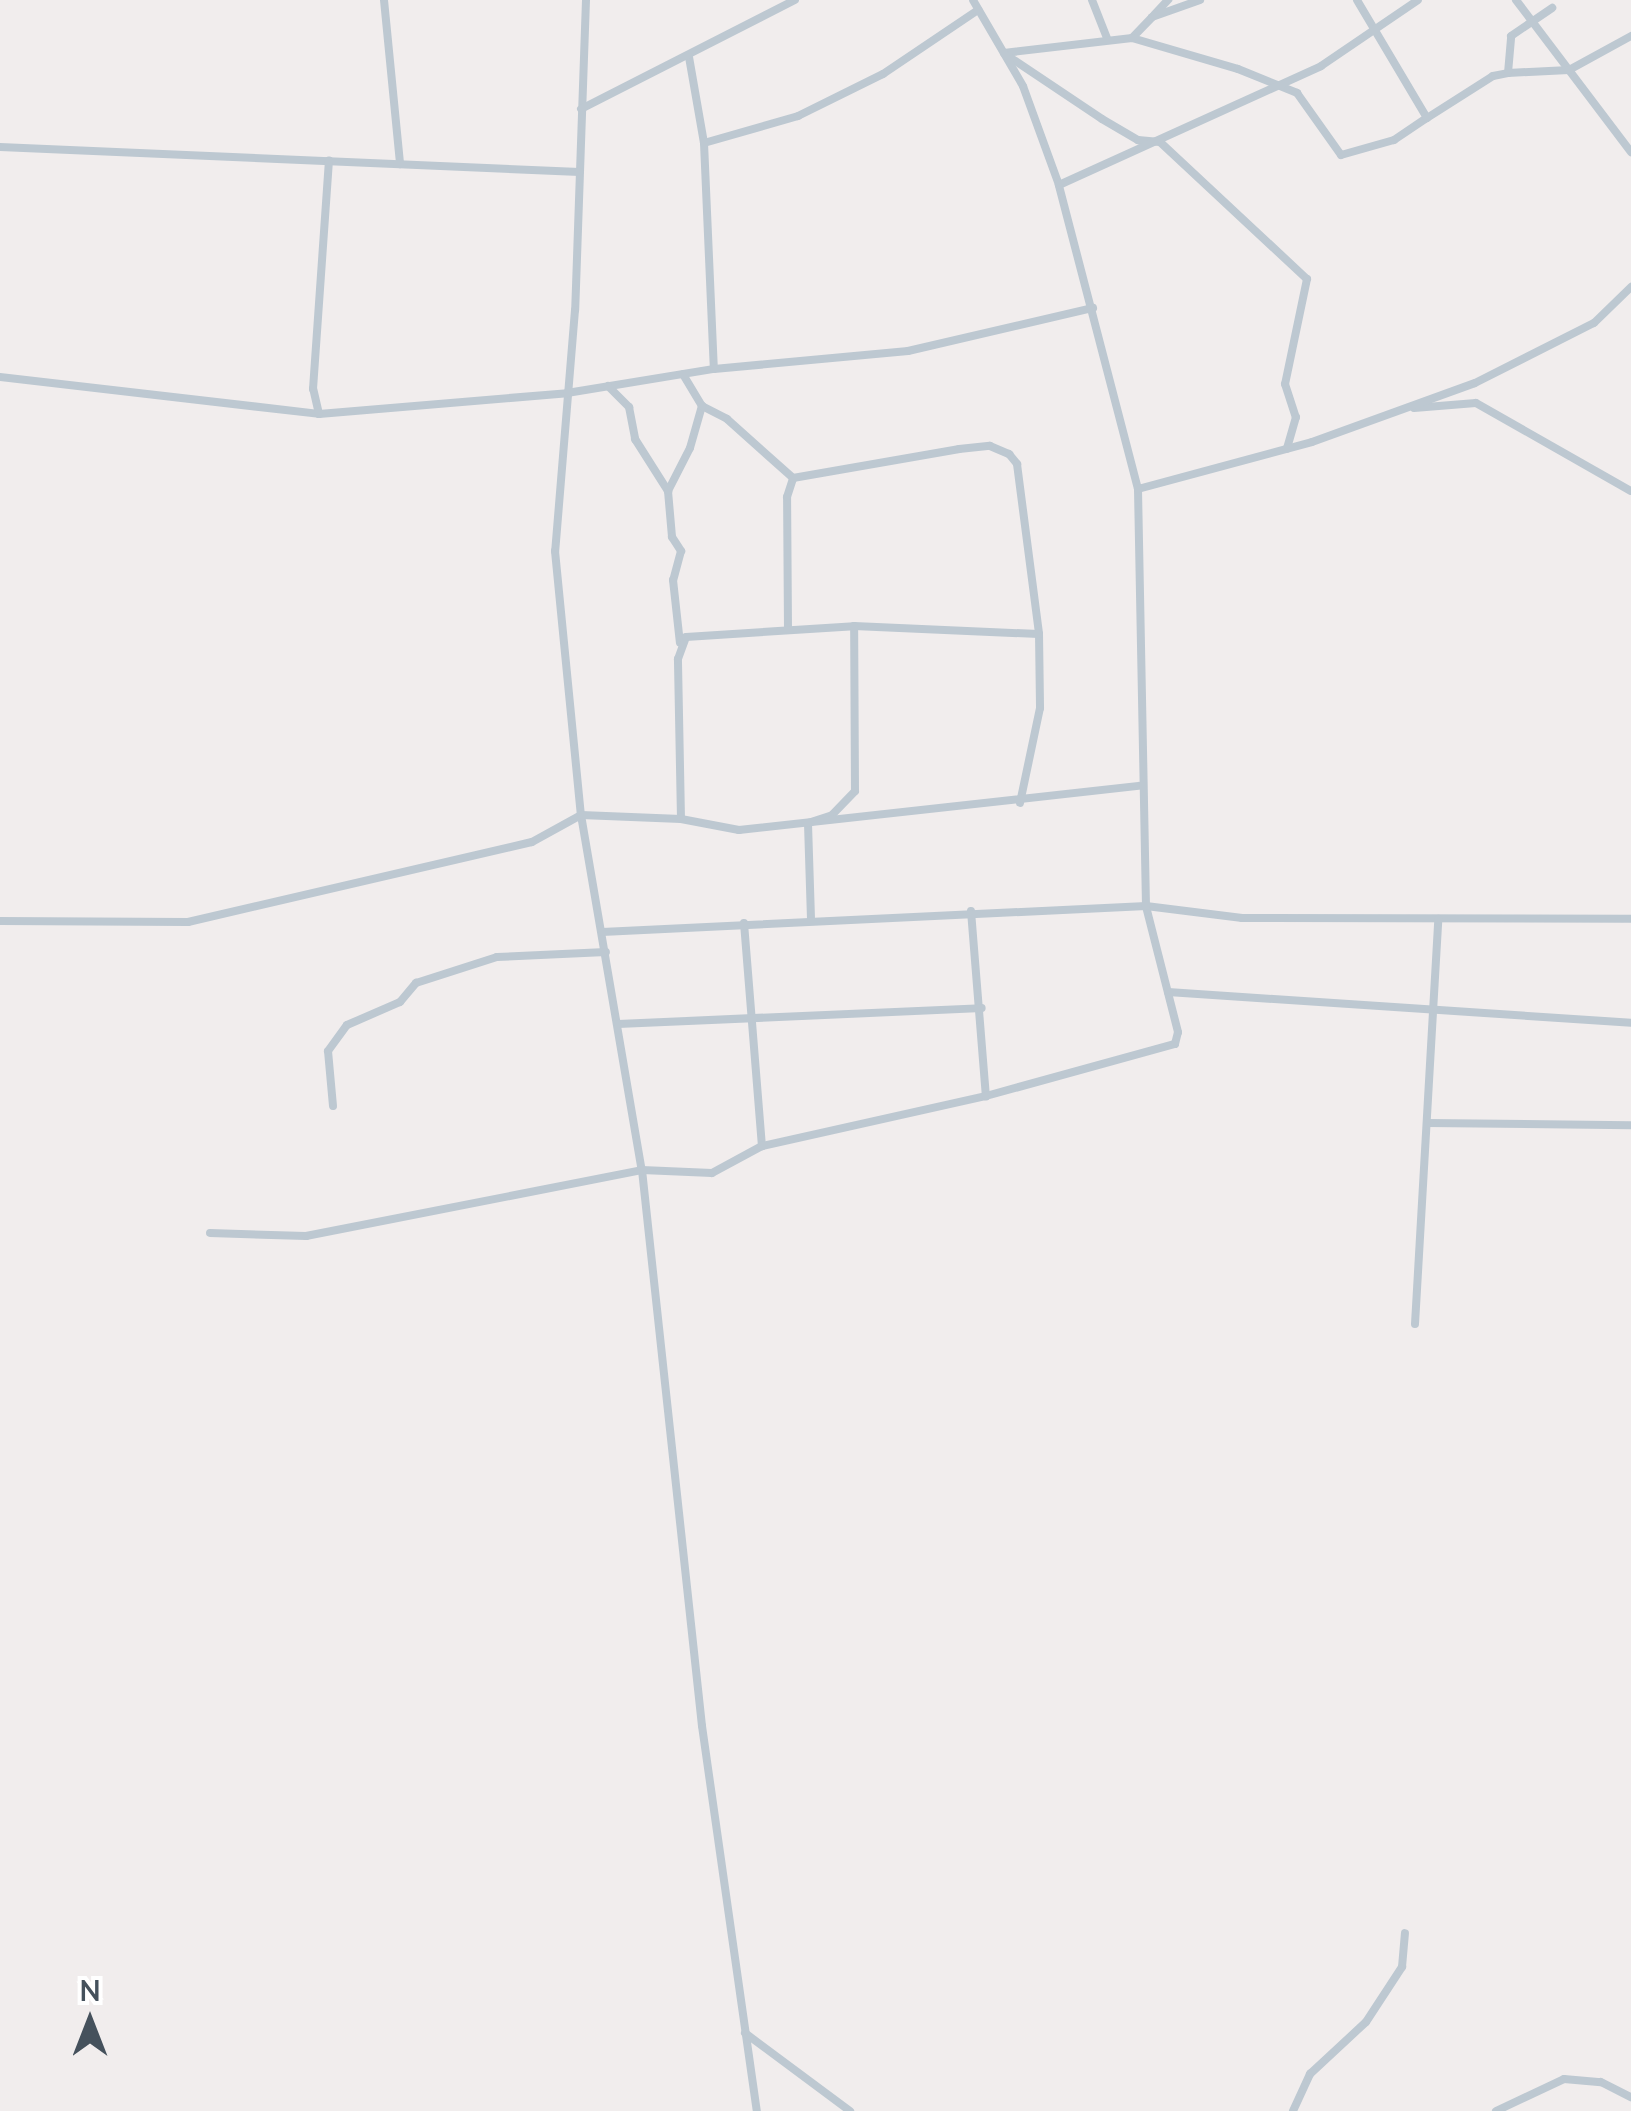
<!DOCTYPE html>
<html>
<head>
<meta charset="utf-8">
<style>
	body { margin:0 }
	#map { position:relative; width:1631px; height:2111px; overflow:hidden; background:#f1eded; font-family:Mulish,sans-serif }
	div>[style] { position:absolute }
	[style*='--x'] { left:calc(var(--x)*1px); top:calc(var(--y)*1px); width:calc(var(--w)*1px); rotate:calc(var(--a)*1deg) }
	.minor>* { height:8px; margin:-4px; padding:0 4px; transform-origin:4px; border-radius:4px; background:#bdc8d1 }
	span { translate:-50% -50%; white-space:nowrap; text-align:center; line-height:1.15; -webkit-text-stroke:10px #fff; paint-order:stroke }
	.north { position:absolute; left:40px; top:1971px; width:100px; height:100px; -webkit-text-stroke:8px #fff; paint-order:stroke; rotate:0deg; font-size:28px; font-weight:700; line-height:40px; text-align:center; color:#45515c }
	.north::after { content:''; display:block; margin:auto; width:35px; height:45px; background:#45515c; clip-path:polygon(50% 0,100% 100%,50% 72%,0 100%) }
</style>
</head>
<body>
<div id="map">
	<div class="minor">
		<i style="--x:384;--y:0;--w:165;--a:84.4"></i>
		<i style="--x:586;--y:0;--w:310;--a:92"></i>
		<i style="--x:575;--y:310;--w:242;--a:94.7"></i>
		<i style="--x:555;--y:551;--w:265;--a:84.4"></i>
		<i style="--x:581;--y:815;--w:360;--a:80.3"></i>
		<i style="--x:642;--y:1170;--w:559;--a:83.84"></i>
		<i style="--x:702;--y:1726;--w:389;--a:81.9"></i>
		<i style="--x:1092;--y:0;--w:41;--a:68.5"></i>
		<i style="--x:1516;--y:0;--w:191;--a:52.9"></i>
		<i style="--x:1154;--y:15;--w:21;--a:-47"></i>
		<i style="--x:1132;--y:38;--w:29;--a:-46"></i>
		<i style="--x:1152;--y:17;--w:51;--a:-19.5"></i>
		<i style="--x:1004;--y:53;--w:129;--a:-6.7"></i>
		<i style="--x:1132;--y:38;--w:110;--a:16.3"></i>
		<i style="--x:1238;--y:69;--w:64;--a:22.1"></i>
		<i style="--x:1297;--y:93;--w:76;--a:54.6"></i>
		<i style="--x:1341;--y:155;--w:55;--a:-15.8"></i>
		<i style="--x:1394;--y:140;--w:40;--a:-34"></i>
		<i style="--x:1427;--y:118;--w:137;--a:-120.7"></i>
		<i style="--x:1008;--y:56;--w:113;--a:33.8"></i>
		<i style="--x:1102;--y:119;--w:42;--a:30.3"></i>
		<i style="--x:1138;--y:140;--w:22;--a:5"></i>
		<i style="--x:1160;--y:142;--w:201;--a:43"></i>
		<i style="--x:1307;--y:279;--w:107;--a:101.8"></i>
		<i style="--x:1285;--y:384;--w:35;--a:72"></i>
		<i style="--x:1296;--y:417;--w:33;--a:106"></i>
		<i style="--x:689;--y:57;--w:87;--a:80.1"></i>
		<i style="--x:704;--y:143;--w:226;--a:87.5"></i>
		<i style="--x:1508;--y:73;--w:61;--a:-2.8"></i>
		<i style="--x:1569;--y:70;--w:71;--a:-28.7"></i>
		<i style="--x:581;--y:109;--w:240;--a:-27"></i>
		<i style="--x:1427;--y:118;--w:78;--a:-32.5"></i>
		<i style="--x:1493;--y:76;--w:15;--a:-11"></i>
		<i style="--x:1508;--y:73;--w:37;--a:-85"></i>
		<i style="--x:1511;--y:36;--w:50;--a:-34.3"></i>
		<i style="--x:704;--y:143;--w:98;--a:-16"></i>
		<i style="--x:798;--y:116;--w:95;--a:-26.3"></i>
		<i style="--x:883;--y:74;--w:115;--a:-34"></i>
		<i style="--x:0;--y:147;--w:580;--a:2.47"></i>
		<i style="--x:1059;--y:185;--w:288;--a:-24.4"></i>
		<i style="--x:1321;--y:66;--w:117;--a:-34.2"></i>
		<i style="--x:0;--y:377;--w:321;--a:6.6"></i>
		<i style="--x:319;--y:414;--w:249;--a:-4.8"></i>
		<i style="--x:567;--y:393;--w:149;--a:-9.3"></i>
		<i style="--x:714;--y:369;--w:195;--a:-5.3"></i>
		<i style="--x:908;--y:351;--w:190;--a:-13.1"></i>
		<i style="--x:608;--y:386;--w:30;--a:45"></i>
		<i style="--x:629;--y:407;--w:33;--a:79"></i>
		<i style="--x:635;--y:439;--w:62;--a:57.6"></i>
		<i style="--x:668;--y:491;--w:46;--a:85"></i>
		<i style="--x:672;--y:537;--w:17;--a:57"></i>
		<i style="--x:681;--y:551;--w:30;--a:105"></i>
		<i style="--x:673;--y:580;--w:63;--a:83.7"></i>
		<i style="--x:702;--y:406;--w:28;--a:27"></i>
		<i style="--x:727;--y:419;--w:89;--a:41.8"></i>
		<i style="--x:1414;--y:408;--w:62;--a:-4.6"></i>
		<i style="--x:1476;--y:403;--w:178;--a:29.6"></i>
		<i style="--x:319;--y:414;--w:26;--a:-103"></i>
		<i style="--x:313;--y:389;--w:229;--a:-86"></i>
		<i style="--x:1138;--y:489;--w:180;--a:-15.1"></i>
		<i style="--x:1312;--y:442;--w:173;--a:-19.9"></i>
		<i style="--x:1475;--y:383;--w:133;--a:-26.8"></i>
		<i style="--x:1594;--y:323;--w:52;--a:-44.2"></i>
		<i style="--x:668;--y:491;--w:48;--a:-62.9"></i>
		<i style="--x:690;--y:448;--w:44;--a:-74.1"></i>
		<i style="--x:702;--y:406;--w:37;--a:-121"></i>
		<i style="--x:788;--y:629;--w:132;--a:-90.4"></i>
		<i style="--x:787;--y:497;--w:20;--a:-72"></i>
		<i style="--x:793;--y:478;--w:169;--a:-9.9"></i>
		<i style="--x:959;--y:449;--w:31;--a:-6"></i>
		<i style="--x:990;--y:446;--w:21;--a:23"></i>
		<i style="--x:1009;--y:454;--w:13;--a:51"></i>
		<i style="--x:1017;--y:464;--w:171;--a:82.6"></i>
		<i style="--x:1039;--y:634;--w:74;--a:89.2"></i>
		<i style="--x:1040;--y:708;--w:97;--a:101.9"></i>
		<i style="--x:681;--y:819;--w:160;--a:-91.1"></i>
		<i style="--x:678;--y:659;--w:23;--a:-70"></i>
		<i style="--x:686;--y:637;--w:168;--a:-3.7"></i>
		<i style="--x:854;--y:626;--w:185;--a:2.5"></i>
		<i style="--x:971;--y:911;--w:186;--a:85.4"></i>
		<i style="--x:811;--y:919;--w:96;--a:-91.8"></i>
		<i style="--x:808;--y:823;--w:25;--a:-18"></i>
		<i style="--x:832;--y:815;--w:33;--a:-46"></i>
		<i style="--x:855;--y:791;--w:165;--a:-90.3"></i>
		<i style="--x:0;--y:921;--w:188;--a:0.3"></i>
		<i style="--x:188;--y:922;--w:353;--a:-13.1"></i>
		<i style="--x:532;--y:842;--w:56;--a:-28.9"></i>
		<i style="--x:581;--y:815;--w:100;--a:2.3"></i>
		<i style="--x:681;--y:819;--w:59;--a:10.7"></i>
		<i style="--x:739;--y:830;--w:402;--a:-6.3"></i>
		<i style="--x:744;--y:923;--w:224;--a:85.4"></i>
		<i style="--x:602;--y:932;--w:545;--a:-2.74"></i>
		<i style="--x:1146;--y:906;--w:97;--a:7.1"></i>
		<i style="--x:1242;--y:918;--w:389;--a:0.1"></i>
		<i style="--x:1168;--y:992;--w:464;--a:3.8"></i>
		<i style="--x:618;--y:1024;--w:364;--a:-2.5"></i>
		<i style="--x:333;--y:1106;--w:55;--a:-95.2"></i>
		<i style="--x:328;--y:1051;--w:32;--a:-54"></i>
		<i style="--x:347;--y:1025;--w:58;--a:-23.5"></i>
		<i style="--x:400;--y:1002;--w:25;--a:-50"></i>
		<i style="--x:416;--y:983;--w:85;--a:-17.8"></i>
		<i style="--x:497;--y:957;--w:109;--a:-2.6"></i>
		<i style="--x:1428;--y:1123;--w:203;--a:0.6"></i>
		<i style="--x:210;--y:1233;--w:96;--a:1.8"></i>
		<i style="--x:306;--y:1236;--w:342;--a:-11.1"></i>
		<i style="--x:642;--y:1170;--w:70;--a:2.5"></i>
		<i style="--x:712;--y:1173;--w:57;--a:-28.4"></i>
		<i style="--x:762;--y:1146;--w:230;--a:-12.6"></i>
		<i style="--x:986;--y:1096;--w:196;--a:-15.4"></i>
		<i style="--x:1175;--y:1044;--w:12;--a:-76"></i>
		<i style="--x:1178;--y:1032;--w:130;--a:-104.3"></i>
		<i style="--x:1146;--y:906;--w:417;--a:-91.1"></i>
		<i style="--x:1138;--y:489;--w:314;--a:-104.6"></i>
		<i style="--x:1059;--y:185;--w:105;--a:-110"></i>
		<i style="--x:1023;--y:86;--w:99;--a:-120.2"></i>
		<i style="--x:1415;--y:1324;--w:406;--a:-86.7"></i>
		<i style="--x:745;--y:2033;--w:131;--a:36.6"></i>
		<i style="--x:1293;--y:2111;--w:41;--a:-65.3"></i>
		<i style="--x:1310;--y:2074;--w:76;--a:-42.9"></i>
		<i style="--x:1366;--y:2022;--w:66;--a:-56.8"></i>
		<i style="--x:1402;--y:1967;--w:34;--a:-85"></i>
		<i style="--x:1496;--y:2111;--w:75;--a:-25.2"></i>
		<i style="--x:1564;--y:2079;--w:37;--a:5"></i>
		<i style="--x:1601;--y:2082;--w:34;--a:27"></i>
	</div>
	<div class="north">N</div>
</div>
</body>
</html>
